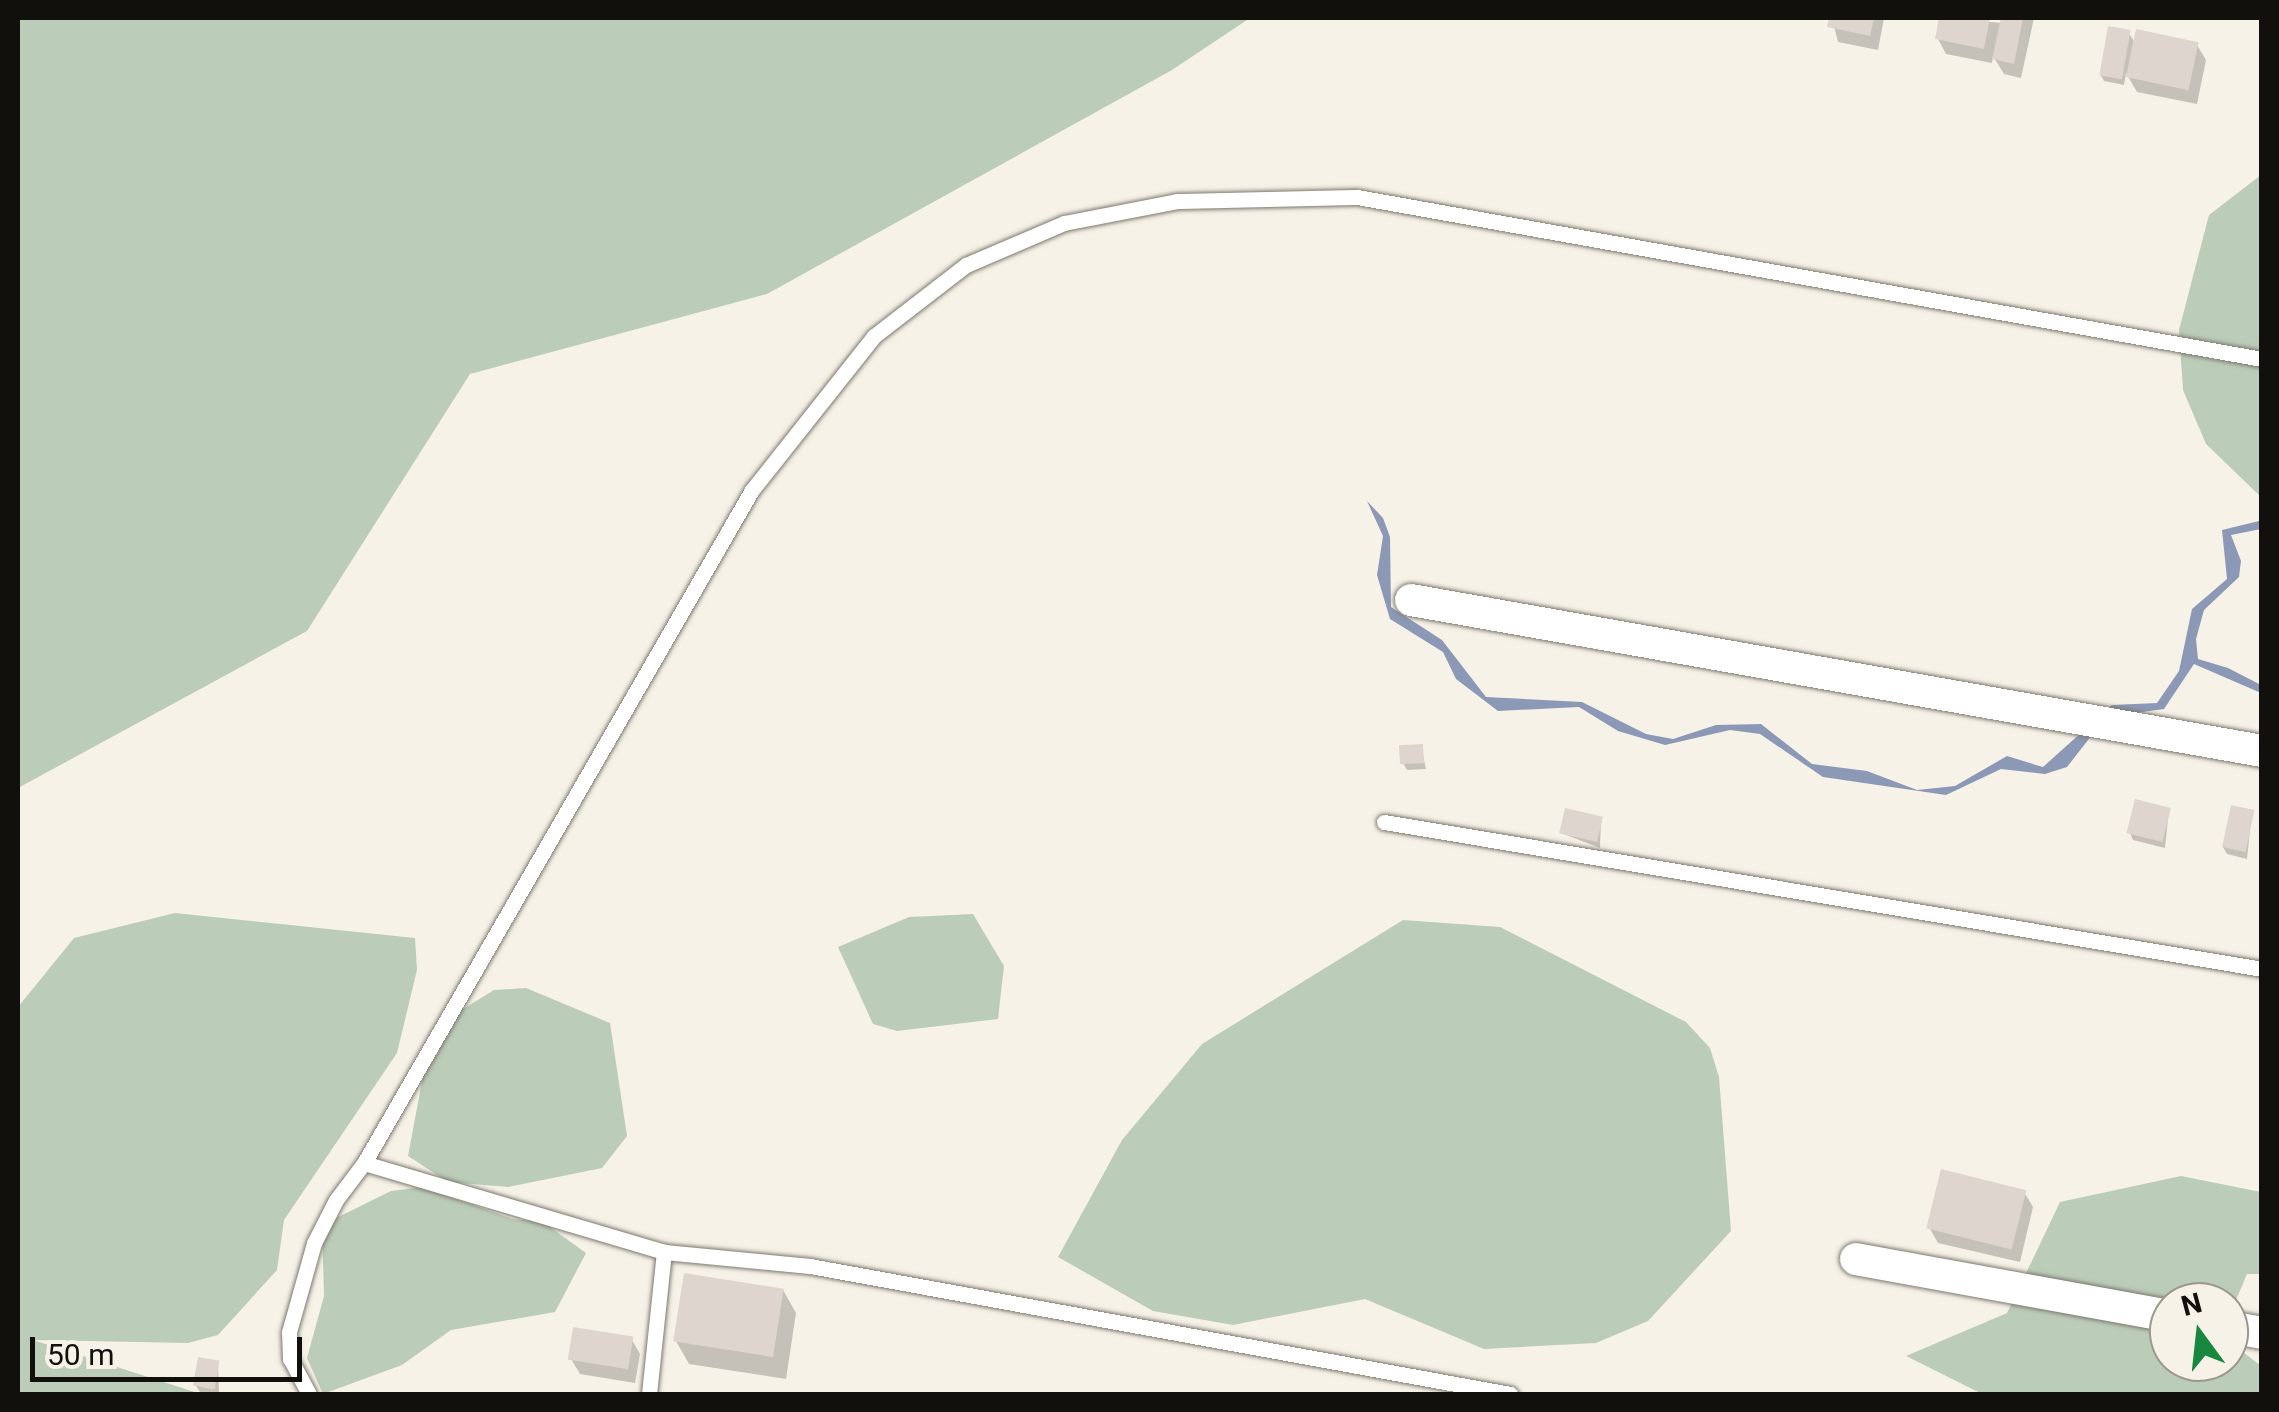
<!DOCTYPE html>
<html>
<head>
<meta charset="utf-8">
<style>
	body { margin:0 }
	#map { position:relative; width:2279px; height:1412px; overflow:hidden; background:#f7f2e7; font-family:Roboto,sans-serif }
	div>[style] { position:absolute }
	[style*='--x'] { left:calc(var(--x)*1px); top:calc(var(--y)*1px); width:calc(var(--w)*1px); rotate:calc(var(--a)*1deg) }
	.green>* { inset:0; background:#bbcdb9 }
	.water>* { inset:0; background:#8c99b6 }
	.shadow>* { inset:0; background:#0003 }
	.building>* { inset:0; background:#ded5ce; transform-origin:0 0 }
	.roads { filter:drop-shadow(0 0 2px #7d786f) drop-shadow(0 0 2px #7d786f) }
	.service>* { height:15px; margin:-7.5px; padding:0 7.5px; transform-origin:7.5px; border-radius:7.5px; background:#fff }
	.minor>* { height:32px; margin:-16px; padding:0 16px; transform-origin:16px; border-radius:16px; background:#fff }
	span { translate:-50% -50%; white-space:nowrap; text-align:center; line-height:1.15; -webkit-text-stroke:10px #f7f2e7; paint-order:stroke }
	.frame { position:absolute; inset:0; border:20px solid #12100d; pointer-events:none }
	.north { position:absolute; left:2149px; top:1282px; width:100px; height:100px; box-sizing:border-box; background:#f7f2e7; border:2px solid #9b9890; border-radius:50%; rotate:345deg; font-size:28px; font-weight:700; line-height:40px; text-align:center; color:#12100d }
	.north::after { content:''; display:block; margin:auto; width:35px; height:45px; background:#18873f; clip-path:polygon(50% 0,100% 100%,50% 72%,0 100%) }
	.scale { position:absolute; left:30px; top:1337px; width:272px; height:45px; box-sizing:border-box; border:5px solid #12100d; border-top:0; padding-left:12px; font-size:30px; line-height:35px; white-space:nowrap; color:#12100d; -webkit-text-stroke:8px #f7f2e7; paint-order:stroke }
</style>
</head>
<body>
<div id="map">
	<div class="green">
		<i style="clip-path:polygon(18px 18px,1250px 18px,1172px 70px,767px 294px,470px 374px,307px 631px,18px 788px)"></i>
		<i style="clip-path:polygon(2261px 175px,2261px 497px,2206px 444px,2183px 390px,2179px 330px,2209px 215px)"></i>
		<i style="clip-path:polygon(175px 913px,415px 938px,417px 970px,397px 1053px,284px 1220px,277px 1270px,218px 1335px,188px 1343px,33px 1340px,201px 1394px,18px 1394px,18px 1007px,74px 938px)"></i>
		<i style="clip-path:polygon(973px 914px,1004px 966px,998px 1019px,897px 1031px,873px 1024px,838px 947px,909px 917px)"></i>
		<i style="clip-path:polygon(1403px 920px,1500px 927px,1686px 1022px,1710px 1048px,1719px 1077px,1731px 1231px,1648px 1321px,1596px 1343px,1484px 1349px,1365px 1299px,1233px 1325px,1153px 1311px,1058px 1257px,1122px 1140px,1202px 1044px)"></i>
		<i style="clip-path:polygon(526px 988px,610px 1023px,627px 1136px,602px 1168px,508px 1187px,448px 1182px,408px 1156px,423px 1076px,455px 1014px,494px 990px)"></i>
		<i style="clip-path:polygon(2181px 1176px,2261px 1192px,2261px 1274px,2247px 1274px,2229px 1317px,2229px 1302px,2169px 1302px,2169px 1362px,2229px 1362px,2229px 1341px,2261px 1366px,2261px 1394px,1982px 1394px,1906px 1356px,2007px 1313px,2060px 1202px)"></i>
		<i style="clip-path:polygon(422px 1187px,513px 1219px,543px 1222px,586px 1253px,555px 1312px,451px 1330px,402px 1365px,323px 1394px,307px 1358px,324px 1296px,322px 1225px,391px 1191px)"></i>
	</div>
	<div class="water">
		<i style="clip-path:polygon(1367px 501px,1383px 518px,1390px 537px,1391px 607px,1442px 640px,1486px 697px,1582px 702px,1646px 734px,1673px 739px,1716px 725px,1761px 724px,1812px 764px,1867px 771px,1917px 790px,1955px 786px,2007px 756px,2043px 767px,2112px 705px,2157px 703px,2179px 671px,2192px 609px,2227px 579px,2222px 530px,2259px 521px,2261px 529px,2231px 535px,2241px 561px,2239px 577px,2204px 610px,2196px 639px,2198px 659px,2228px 668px,2261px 685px,2261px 693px,2194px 664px,2164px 709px,2106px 717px,2067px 767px,2045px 774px,2001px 769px,1946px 795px,1823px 777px,1760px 734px,1730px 730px,1665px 745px,1618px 731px,1579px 707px,1498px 711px,1456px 679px,1443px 652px,1390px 619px,1377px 575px,1383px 536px)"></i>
	</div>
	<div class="shadow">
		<i style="clip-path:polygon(1832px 18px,1884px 18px,1878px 50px,1838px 42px)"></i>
		<i style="clip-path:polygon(1942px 18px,2003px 23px,2004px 18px,2034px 18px,2021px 78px,2004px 74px,1993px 56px,1992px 63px,1946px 54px,1938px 39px)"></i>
		<i style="clip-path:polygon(2129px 33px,2135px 43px,2197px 45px,2206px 60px,2197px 104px,2137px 92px,2126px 73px,2124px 85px,2104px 81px,2100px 74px)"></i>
		<i style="clip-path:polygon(1421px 747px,1426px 769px,1407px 770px,1403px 763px)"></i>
		<i style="clip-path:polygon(2169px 810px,2165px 848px,2133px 840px,2130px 833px)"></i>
		<i style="clip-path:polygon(2252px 812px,2247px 859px,2227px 854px,2223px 847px)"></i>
		<i style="clip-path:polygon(1601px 819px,1600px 848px,1561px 833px)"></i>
		<i style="clip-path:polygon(2024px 1192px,2033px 1207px,2020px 1262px,1938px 1243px,1929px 1227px)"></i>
		<i style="clip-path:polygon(783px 1290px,796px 1313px,786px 1379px,689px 1364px,676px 1341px)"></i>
		<i style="clip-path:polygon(631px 1338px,640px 1354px,635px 1383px,580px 1374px,571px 1359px)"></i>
		<i style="clip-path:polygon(218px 1363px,219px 1394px,200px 1392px,196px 1386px)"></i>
	</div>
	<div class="building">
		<i style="clip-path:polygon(1829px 18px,1874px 18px,1870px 36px,1827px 27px)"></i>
		<i style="clip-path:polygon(1939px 18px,1990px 18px,1984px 49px,1935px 39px)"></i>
		<i style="clip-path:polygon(2001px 18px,2023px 18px,2014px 64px,1992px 59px)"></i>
		<i style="left:2108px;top:26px;width:23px;height:50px;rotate:10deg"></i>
		<i style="left:2136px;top:29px;width:64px;height:49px;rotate:12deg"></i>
		<i style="left:1423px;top:744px;width:19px;height:24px;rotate:87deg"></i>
		<i style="left:2135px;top:799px;width:37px;height:35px;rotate:14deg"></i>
		<i style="left:2231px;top:805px;width:24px;height:43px;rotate:12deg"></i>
		<i style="left:1565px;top:808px;width:39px;height:26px;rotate:13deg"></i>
		<i style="left:1941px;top:1169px;width:88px;height:61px;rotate:14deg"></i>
		<i style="left:684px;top:1273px;width:101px;height:69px;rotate:9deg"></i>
		<i style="left:573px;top:1327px;width:61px;height:33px;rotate:9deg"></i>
		<i style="left:198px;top:1357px;width:22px;height:29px;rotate:10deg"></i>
	</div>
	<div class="roads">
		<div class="service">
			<i style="--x:1384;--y:822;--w:890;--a:9.5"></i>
			<i style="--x:364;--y:1163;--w:313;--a:16.5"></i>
			<i style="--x:664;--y:1252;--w:147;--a:5.5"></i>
			<i style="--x:810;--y:1266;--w:712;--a:10.36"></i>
			<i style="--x:309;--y:1394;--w:40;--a:-118"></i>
			<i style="--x:290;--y:1359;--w:27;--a:-92"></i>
			<i style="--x:289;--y:1332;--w:92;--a:-74.3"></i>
			<i style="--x:314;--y:1243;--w:48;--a:-62.9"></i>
			<i style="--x:336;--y:1200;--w:46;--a:-52.9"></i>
			<i style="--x:364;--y:1163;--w:777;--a:-60.04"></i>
			<i style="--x:752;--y:490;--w:196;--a:-51.6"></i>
			<i style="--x:874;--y:336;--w:116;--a:-37.7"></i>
			<i style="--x:966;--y:265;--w:107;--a:-23.2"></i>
			<i style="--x:1064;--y:223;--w:115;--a:-11"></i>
			<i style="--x:1177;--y:201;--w:180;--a:-1.3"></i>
			<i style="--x:1357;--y:197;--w:919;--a:10.15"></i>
			<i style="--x:649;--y:1394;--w:143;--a:-84"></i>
		</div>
		<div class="minor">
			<i style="--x:1411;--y:600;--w:864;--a:10.06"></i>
			<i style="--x:1856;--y:1259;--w:318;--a:10.3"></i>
			<i style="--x:2229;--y:1327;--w:34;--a:10"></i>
		</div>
	</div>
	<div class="frame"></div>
	<div class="north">N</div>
	<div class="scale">50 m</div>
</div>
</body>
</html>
